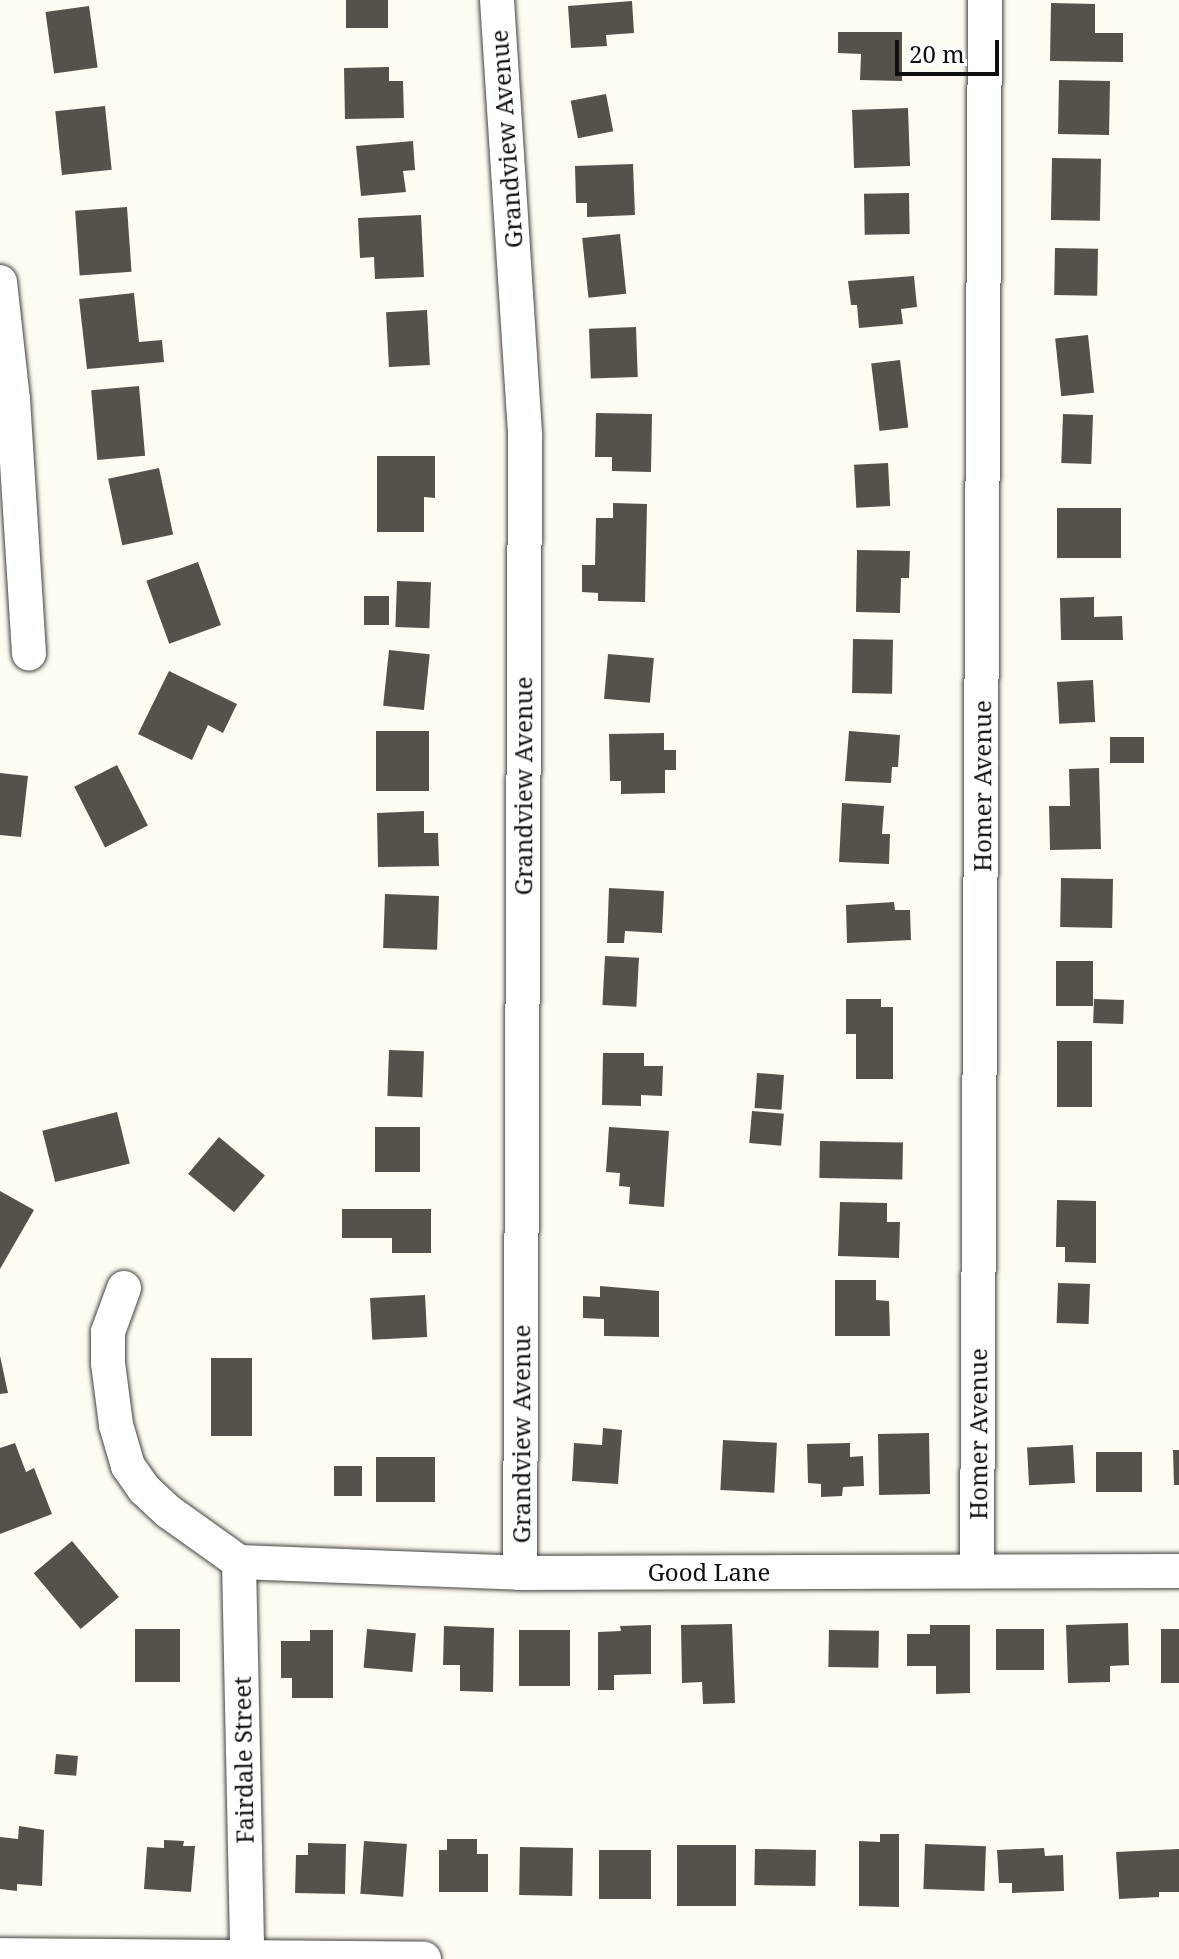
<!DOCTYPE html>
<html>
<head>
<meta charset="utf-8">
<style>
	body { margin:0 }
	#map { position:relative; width:1179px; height:1959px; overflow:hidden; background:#fefcf1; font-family:"Noto Serif",serif }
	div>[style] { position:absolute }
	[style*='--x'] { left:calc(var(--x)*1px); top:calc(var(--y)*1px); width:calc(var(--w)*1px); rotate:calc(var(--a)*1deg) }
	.building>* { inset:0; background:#57514c; transform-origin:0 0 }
	.roads { filter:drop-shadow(0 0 2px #424242) drop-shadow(0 0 2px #424242) }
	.street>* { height:34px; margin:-17px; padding:0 17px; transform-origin:17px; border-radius:17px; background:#fff }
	span { translate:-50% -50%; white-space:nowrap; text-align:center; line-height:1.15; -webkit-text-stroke:8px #fff; paint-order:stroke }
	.street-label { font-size:24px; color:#0f0f0f }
	.scale { position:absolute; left:895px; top:40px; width:104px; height:36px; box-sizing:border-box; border:4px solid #0f0f0f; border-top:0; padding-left:10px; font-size:24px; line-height:28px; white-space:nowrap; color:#0f0f0f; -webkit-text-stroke:6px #fff; paint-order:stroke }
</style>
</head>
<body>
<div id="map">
	<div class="building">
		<i style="left:346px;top:0;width:42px;height:28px"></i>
		<i style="clip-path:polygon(632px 1px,634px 33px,606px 35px,607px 46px,571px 48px,568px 6px)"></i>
		<i style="clip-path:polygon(1051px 3px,1095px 4px,1095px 33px,1123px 33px,1123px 62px,1050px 61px)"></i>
		<i style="left:89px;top:6px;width:62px;height:44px;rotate:82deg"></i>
		<i style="clip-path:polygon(838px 32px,902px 32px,902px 81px,860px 80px,861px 54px,838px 53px)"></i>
		<i style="clip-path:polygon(389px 67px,389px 81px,403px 81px,404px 118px,345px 119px,344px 68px)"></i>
		<i style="left:1059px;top:80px;width:51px;height:54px;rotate:1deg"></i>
		<i style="left:606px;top:94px;width:38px;height:36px;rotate:79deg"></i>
		<i style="left:105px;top:106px;width:64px;height:50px;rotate:84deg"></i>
		<i style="left:908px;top:108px;width:58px;height:56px;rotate:88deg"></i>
		<i style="clip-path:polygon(413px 141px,415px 170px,403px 171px,406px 192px,361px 196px,356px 146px)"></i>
		<i style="left:1052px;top:158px;width:49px;height:62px;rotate:1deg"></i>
		<i style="clip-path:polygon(633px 164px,635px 215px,587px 217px,587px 203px,576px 203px,575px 166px)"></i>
		<i style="left:909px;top:193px;width:41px;height:45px;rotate:89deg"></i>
		<i style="left:127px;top:207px;width:65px;height:52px;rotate:86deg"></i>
		<i style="clip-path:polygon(421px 215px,424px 277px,375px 279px,374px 257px,360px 258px,358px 218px)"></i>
		<i style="left:620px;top:234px;width:60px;height:38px;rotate:84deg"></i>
		<i style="left:1055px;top:248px;width:43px;height:47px;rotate:1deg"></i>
		<i style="clip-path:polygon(914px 276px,917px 307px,901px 309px,903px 324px,859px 328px,857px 305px,851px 305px,848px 281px)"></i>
		<i style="clip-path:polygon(134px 293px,139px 342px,162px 340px,164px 362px,87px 369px,79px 299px)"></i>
		<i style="left:427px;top:310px;width:55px;height:41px;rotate:87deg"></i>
		<i style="left:636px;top:327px;width:50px;height:47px;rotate:88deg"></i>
		<i style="left:1088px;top:335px;width:58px;height:33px;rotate:84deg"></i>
		<i style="left:900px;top:360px;width:68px;height:29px;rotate:83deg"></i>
		<i style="left:139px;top:386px;width:70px;height:48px;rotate:85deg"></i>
		<i style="clip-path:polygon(596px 413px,652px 414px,651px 472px,612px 471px,612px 457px,595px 457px)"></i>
		<i style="left:1063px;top:414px;width:30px;height:49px;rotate:2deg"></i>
		<i style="clip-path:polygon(377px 456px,435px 456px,435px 498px,424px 497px,424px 532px,377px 532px)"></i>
		<i style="left:888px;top:463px;width:43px;height:34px;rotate:87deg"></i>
		<i style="left:159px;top:468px;width:68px;height:52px;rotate:78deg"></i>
		<i style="clip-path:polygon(613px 503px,647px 504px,645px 602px,598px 601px,598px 593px,582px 592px,582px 565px,595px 565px,596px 518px,613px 518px)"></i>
		<i style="left:1057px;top:508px;width:64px;height:50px"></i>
		<i style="clip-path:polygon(857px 550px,910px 551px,909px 578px,901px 578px,900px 613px,856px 612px)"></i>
		<i style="left:198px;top:562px;width:67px;height:55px;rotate:70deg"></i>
		<i style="left:397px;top:581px;width:34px;height:46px;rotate:2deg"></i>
		<i style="left:364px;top:596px;width:25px;height:29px"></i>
		<i style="clip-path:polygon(1094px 597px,1094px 617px,1122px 616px,1123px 640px,1061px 640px,1060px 598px)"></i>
		<i style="left:853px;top:639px;width:40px;height:54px;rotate:1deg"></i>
		<i style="left:389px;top:650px;width:41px;height:56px;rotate:6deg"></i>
		<i style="left:608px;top:654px;width:46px;height:45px;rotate:5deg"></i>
		<i style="clip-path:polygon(169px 671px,237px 704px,223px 733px,208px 725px,192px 760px,138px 734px)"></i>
		<i style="left:1093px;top:680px;width:42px;height:36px;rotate:87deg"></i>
		<i style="left:376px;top:731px;width:53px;height:60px"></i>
		<i style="clip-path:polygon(849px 731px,900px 735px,898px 767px,892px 767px,891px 783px,845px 781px)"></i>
		<i style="clip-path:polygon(664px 733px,664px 750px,676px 750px,676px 770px,665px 770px,665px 793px,621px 794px,621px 781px,610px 781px,609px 734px)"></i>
		<i style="left:1110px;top:737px;width:34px;height:26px"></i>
		<i style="left:117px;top:765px;width:68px;height:48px;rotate:63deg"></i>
		<i style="clip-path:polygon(1099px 768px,1101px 849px,1050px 850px,1049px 806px,1070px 806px,1069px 769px)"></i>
		<i style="clip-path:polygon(0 773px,28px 776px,21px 837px,0 835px)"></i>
		<i style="clip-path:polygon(842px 803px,884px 806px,882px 834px,890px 834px,889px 864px,839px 862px)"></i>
		<i style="clip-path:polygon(424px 811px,424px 833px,438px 833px,439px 866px,378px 867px,377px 813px)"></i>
		<i style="left:1061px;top:878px;width:52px;height:49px;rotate:1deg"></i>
		<i style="clip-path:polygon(609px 888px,664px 891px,662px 933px,625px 931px,624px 943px,607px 943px)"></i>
		<i style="left:385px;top:894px;width:54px;height:54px;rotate:2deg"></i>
		<i style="clip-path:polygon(894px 902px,895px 910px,910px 910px,911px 940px,847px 943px,846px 905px)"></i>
		<i style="left:605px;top:956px;width:34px;height:49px;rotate:3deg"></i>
		<i style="left:1056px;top:961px;width:37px;height:45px"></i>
		<i style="clip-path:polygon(846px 999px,881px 999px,881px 1007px,893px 1007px,893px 1079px,856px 1079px,856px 1034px,846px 1034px)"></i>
		<i style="left:1094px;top:999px;width:30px;height:24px;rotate:2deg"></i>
		<i style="left:1057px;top:1041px;width:35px;height:66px"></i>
		<i style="left:389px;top:1050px;width:35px;height:46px;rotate:2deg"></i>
		<i style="clip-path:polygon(603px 1053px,644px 1053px,644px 1066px,663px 1066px,662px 1096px,641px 1095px,641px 1106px,602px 1105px)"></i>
		<i style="left:757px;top:1073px;width:27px;height:35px;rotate:4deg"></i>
		<i style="left:752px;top:1111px;width:32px;height:32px;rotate:5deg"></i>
		<i style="left:117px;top:1112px;width:53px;height:77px;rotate:76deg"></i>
		<i style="left:375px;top:1127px;width:45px;height:45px"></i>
		<i style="clip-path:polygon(609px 1127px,669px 1131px,664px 1207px,629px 1204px,630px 1187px,619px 1186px,620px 1173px,606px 1172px)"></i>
		<i style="left:219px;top:1137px;width:60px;height:48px;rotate:40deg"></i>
		<i style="left:820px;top:1141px;width:83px;height:37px;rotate:1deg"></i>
		<i style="clip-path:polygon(0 1191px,34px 1210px,0 1269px)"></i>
		<i style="clip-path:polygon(1057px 1200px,1096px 1201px,1096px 1263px,1065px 1262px,1065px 1247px,1056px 1247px)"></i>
		<i style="clip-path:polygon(840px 1202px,887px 1203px,887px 1222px,900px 1222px,899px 1258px,838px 1256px)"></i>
		<i style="clip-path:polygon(342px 1209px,431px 1209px,431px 1253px,392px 1253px,392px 1238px,342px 1238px)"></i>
		<i style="clip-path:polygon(835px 1280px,876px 1280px,876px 1300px,889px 1301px,890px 1336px,835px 1336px)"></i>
		<i style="left:1058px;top:1283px;width:32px;height:40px;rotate:2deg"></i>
		<i style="clip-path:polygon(600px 1286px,659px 1291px,659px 1337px,604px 1336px,604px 1319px,583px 1318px,583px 1296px,600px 1297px)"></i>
		<i style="left:425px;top:1295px;width:42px;height:55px;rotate:87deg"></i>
		<i style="clip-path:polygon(0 1356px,8px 1393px,0 1394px)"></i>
		<i style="left:211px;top:1358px;width:41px;height:78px"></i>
		<i style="clip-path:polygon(603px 1428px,622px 1430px,618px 1484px,572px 1481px,574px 1443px,602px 1445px)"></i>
		<i style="left:929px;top:1433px;width:61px;height:51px;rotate:89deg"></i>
		<i style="left:723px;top:1440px;width:54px;height:50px;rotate:3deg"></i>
		<i style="clip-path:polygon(15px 1443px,26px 1472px,34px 1468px,52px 1514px,0 1534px,0 1448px)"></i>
		<i style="clip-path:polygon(850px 1443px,850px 1457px,863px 1456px,864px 1486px,843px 1487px,842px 1496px,821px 1497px,821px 1484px,808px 1483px,807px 1444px)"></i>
		<i style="left:1073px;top:1445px;width:38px;height:46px;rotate:87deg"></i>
		<i style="clip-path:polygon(1173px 1450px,1179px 1450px,1179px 1485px,1174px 1485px)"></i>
		<i style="left:1096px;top:1452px;width:46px;height:40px"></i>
		<i style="left:435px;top:1457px;width:45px;height:59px;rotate:90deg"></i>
		<i style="left:334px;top:1466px;width:28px;height:30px"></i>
		<i style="left:72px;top:1541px;width:73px;height:50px;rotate:50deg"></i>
		<i style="clip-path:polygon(1128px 1623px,1129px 1665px,1110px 1666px,1110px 1682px,1068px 1683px,1066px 1625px)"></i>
		<i style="clip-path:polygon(732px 1624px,735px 1703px,703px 1704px,702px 1682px,682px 1683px,681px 1625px)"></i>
		<i style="clip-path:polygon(651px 1625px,651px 1674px,614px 1675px,614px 1690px,598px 1690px,598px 1632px,621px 1631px,620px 1626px)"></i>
		<i style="clip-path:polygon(930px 1625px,970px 1625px,970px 1693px,936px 1694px,936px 1666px,907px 1666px,907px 1634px,930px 1634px)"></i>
		<i style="clip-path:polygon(444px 1626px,494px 1628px,493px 1692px,460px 1691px,460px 1665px,443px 1665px)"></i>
		<i style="left:135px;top:1629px;width:45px;height:53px"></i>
		<i style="left:367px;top:1629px;width:49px;height:39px;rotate:5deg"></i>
		<i style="left:996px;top:1629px;width:48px;height:41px"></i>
		<i style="left:1161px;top:1629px;width:18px;height:54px"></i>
		<i style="clip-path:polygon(310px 1630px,333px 1630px,333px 1698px,292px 1698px,292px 1678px,281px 1678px,281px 1641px,310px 1641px)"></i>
		<i style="left:519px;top:1630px;width:51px;height:56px"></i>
		<i style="left:829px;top:1630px;width:50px;height:37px;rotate:1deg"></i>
		<i style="left:56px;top:1754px;width:22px;height:20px;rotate:5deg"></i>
		<i style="clip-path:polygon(19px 1826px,44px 1830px,42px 1886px,17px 1884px,17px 1891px,0 1889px,0 1837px,18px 1839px)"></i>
		<i style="clip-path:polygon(880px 1834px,899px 1834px,899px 1907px,859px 1906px,859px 1841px,880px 1842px)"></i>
		<i style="clip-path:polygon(447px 1839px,477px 1839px,477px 1854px,488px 1854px,488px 1892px,439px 1892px,439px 1850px,447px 1850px)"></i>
		<i style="clip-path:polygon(164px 1840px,184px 1841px,183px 1846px,195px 1846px,191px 1892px,144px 1889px,147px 1847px,164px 1848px)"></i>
		<i style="left:364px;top:1841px;width:43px;height:53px;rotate:4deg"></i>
		<i style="clip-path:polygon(308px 1843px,346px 1844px,345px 1894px,295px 1893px,296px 1855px,308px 1855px)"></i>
		<i style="left:925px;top:1844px;width:61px;height:45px;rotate:2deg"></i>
		<i style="left:677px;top:1845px;width:59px;height:61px"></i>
		<i style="left:520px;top:1847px;width:53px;height:48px;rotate:1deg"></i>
		<i style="clip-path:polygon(1044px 1848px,1045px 1856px,1063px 1855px,1064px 1891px,1012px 1893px,1012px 1883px,999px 1883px,997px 1850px)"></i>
		<i style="left:755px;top:1849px;width:61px;height:36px;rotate:1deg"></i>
		<i style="clip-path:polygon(1179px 1849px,1179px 1892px,1159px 1892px,1159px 1897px,1119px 1899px,1116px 1852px)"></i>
		<i style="left:599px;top:1850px;width:52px;height:49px"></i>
	</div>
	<div class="roads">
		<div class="street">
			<i style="--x:497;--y:0;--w:436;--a:86.3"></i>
			<i style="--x:525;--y:435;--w:1138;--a:90.25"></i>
			<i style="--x:0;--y:282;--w:118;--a:83.7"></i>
			<i style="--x:13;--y:399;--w:255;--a:86.4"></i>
			<i style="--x:124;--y:1288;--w:47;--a:110"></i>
			<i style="--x:108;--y:1332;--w:31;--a:90"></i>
			<i style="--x:108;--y:1363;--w:63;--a:82.6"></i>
			<i style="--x:116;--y:1425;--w:43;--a:73.7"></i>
			<i style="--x:128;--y:1466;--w:28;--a:55"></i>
			<i style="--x:144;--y:1489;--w:34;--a:43"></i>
			<i style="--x:169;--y:1512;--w:86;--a:35.5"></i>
			<i style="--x:239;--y:1562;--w:281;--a:2.2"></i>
			<i style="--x:520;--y:1573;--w:659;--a:-0.17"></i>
			<i style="--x:239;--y:1562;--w:395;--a:88.8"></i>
			<i style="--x:977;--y:1571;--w:1571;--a:-89.71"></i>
			<i style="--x:0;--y:1955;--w:424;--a:0.5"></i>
		</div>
	</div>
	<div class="street-label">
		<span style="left:506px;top:139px;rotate:-94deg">Grandview Avenue</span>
		<span style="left:523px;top:786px;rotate:-90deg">Grandview Avenue</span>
		<span style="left:982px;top:786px;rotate:-90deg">Homer Avenue</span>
		<span style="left:521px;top:1434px;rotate:-90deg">Grandview Avenue</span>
		<span style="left:978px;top:1434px;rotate:-90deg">Homer Avenue</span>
		<span style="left:709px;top:1572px">Good Lane</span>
		<span style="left:243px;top:1760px;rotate:-91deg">Fairdale Street</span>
	</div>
	<div class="scale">20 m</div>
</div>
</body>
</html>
